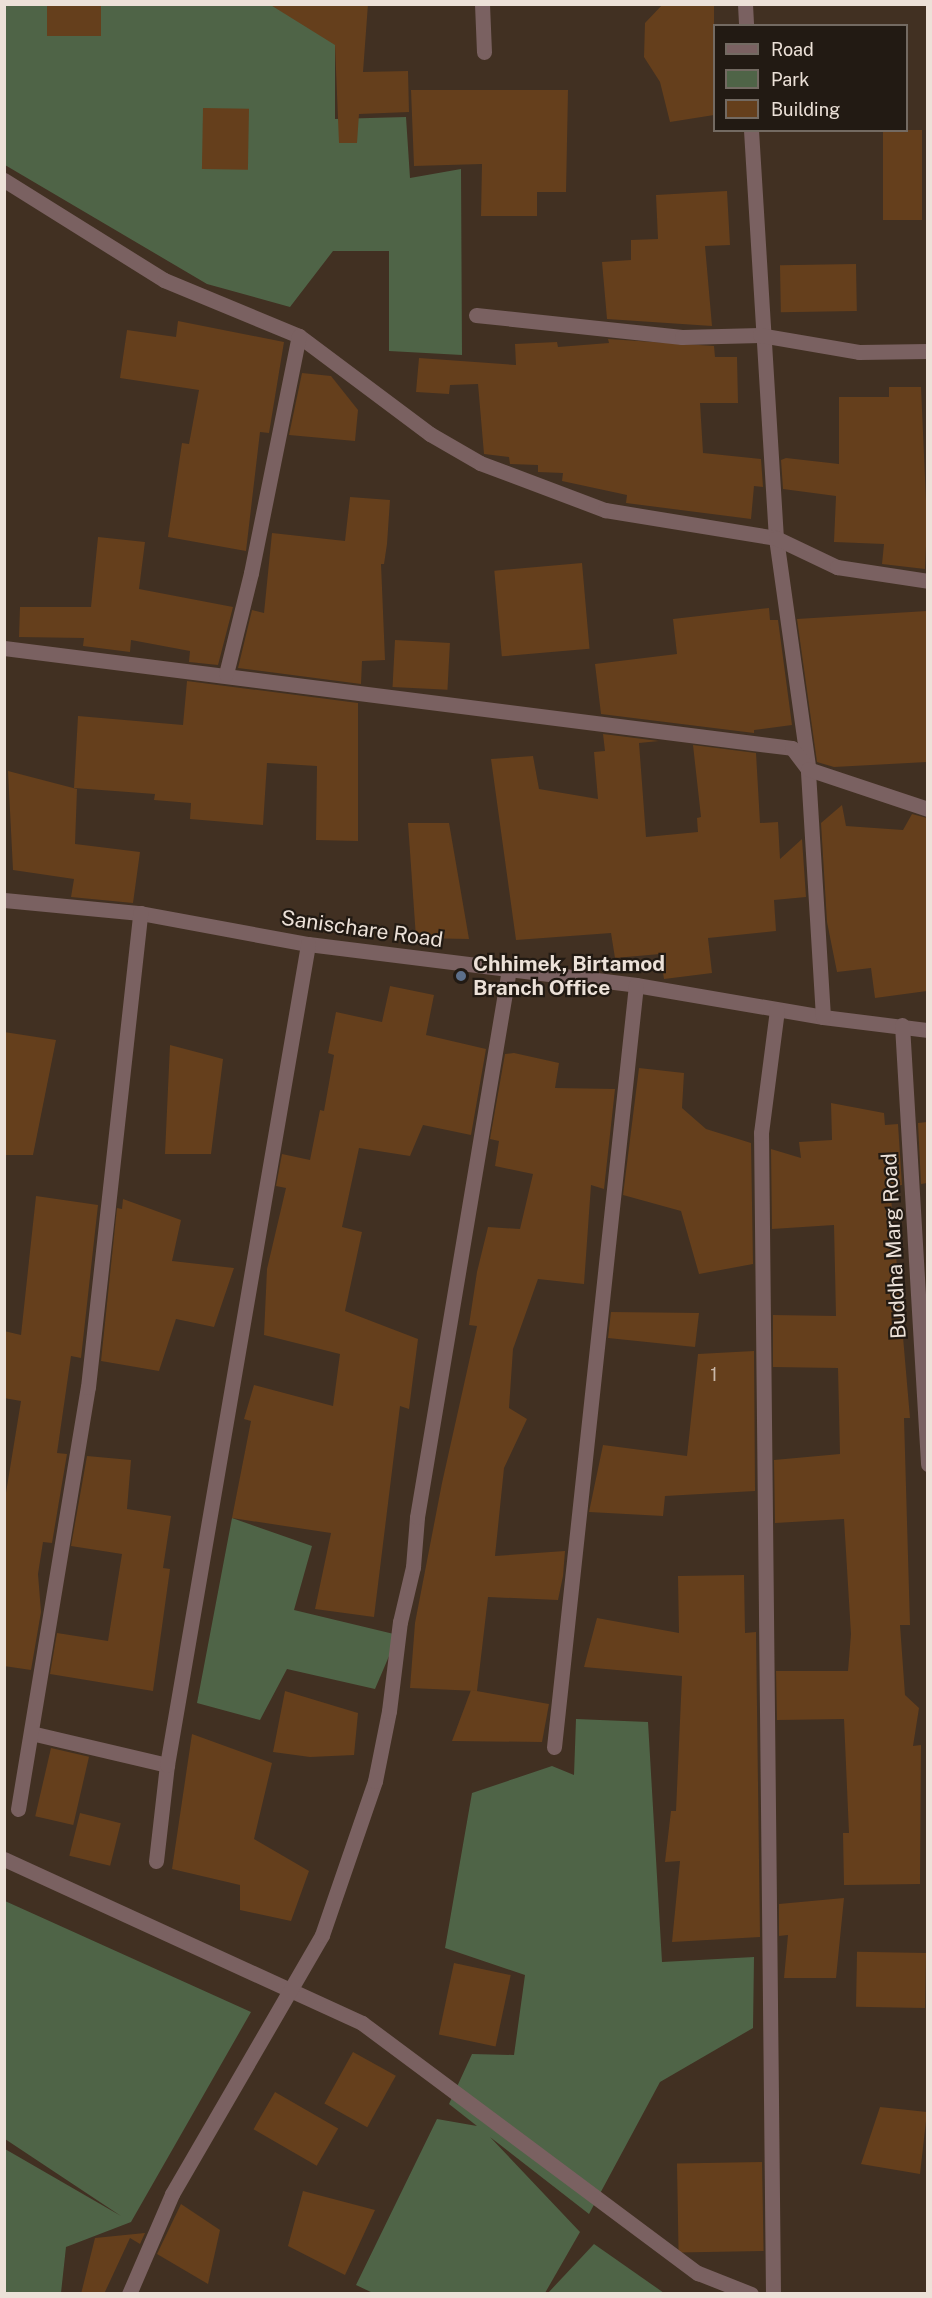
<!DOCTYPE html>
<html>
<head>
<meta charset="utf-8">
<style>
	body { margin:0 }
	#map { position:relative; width:932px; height:2298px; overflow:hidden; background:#413022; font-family:"Public Sans",sans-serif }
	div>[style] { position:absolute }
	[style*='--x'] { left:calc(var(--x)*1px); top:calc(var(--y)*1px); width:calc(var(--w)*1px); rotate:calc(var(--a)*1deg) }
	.green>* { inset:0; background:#4f6447 }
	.building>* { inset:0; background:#653f1c; transform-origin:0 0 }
	.minor>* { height:15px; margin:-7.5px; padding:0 7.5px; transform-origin:7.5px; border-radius:7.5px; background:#7a6161 }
	.dots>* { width:16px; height:16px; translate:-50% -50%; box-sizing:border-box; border:3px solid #221a13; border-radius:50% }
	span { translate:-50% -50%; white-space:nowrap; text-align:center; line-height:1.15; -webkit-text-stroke:4.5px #221a13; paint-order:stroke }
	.number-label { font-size:18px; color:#cab8a9 }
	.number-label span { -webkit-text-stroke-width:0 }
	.street-label { font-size:21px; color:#ece1d8 }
	.poi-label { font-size:21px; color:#ece1d8; font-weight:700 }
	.left { translate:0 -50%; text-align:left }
	.frame { position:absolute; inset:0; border:6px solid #ece1d8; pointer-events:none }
	.legend { position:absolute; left:713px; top:24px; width:195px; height:108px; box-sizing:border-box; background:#221a13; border:2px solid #736a62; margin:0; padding:8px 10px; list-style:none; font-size:18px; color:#ece1d8 }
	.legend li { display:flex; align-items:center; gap:12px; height:30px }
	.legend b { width:30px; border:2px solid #736a62 }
</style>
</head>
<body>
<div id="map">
	<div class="green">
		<i style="clip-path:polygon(5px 5px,335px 5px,335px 119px,406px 117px,410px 178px,461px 169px,462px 355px,389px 351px,389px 251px,333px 251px,290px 307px,207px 284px,5px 165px)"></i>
		<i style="clip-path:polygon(232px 1518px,312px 1546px,294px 1610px,398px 1635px,375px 1689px,287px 1669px,260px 1720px,197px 1703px)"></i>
		<i style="clip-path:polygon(576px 1719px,648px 1722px,662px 1962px,754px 1957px,753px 2028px,660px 2082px,589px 2214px,490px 2137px,580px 2232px,545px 2293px,375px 2294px,356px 2285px,437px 2119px,477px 2126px,449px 2104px,472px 2054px,514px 2055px,525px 1975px,445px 1948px,472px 1793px,552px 1766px,574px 1775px)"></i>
		<i style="clip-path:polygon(5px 1901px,251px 2012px,131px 2222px,66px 2247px,61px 2293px,5px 2293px,5px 2149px,121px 2216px,5px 2139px)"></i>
		<i style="clip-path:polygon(594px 2244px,664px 2293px,548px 2293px)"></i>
	</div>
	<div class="building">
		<i style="left:47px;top:4px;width:54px;height:32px"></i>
		<i style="clip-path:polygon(269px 4px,368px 4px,363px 72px,408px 71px,409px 112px,359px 114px,357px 143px,339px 143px,335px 45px)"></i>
		<i style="clip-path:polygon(663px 4px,714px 4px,714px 115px,670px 122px,660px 82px,644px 57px,645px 23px)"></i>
		<i style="clip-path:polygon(411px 90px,568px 90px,566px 192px,537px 192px,537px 216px,481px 216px,482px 164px,414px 166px)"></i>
		<i style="left:203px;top:108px;width:46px;height:61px;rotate:1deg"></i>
		<i style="left:883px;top:130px;width:39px;height:90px"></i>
		<i style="clip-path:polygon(727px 191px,730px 245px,705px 246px,712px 326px,607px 319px,602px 262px,631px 260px,631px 240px,658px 239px,656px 195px)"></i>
		<i style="left:856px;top:264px;width:47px;height:76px;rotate:89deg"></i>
		<i style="clip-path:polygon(178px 321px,284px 342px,269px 433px,260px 432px,246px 551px,168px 537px,182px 443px,189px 444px,199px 390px,120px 378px,127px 330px,176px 337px)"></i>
		<i style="clip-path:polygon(608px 339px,714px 346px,715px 357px,737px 357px,738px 403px,700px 403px,703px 453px,761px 459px,763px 487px,754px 486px,751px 519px,626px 503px,627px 495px,562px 481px,563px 473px,538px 472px,538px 465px,510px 464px,509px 457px,484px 454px,478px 384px,450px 385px,449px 394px,416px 392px,419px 358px,516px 365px,515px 344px,557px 342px,558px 347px,609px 343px)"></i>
		<i style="clip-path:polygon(302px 373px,331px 376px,358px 410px,355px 441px,289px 435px)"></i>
		<i style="clip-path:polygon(889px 387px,921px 387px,927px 523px,925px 569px,882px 564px,884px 544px,834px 542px,836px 496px,783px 489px,781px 460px,786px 458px,839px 464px,839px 397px,889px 397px)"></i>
		<i style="clip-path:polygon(350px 497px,390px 500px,387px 544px,384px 564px,381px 564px,385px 660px,362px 661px,361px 684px,238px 668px,252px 610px,264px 613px,272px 533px,345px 541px)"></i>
		<i style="clip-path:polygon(98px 537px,145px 542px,139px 589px,233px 607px,218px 665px,189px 662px,190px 651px,131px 640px,130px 652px,83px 646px,84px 638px,19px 637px,20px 607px,91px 607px)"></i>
		<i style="left:582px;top:563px;width:86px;height:88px;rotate:85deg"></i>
		<i style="clip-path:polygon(769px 608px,770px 620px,778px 620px,792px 725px,754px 730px,754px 733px,601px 714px,595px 664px,677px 654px,673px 619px)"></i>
		<i style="clip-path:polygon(927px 611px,927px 762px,834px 767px,817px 762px,797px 619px)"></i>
		<i style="left:395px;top:640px;width:55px;height:47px;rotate:3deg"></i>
		<i style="clip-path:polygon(187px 681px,358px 703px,358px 841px,316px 840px,317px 766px,267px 763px,263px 825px,190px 819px,191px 803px,154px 800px,155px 794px,74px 788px,78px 716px,183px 725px)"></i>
		<i style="clip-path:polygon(603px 734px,659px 741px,639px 743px,646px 837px,698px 832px,697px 818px,701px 817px,693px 745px,756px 753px,760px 823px,778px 822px,780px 859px,802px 839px,806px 897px,774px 900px,776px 931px,708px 938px,712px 973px,664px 979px,660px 954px,615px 958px,611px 933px,516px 940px,491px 759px,533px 756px,539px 789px,598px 799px,594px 752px,605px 751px)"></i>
		<i style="clip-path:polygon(8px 771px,77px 789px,75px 844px,140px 852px,133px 903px,71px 897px,74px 879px,13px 870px)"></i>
		<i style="clip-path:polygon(842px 805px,846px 826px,903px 830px,912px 814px,927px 818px,927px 991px,875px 998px,871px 968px,837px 972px,827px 922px,821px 823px)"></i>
		<i style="clip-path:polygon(408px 823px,449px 823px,469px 939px,416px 938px)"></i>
		<i style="clip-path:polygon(390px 986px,434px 995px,426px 1035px,486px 1049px,471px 1135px,423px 1125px,410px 1156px,359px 1148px,342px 1227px,362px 1232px,345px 1311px,418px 1339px,409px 1409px,400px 1406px,374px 1617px,315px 1609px,331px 1533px,232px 1518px,251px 1421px,244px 1419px,254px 1385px,333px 1406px,340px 1354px,264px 1335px,267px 1269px,286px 1188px,276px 1186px,282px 1154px,310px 1160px,320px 1110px,324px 1111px,334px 1055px,328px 1053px,336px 1012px,382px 1022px)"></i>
		<i style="clip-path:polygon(4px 1032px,56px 1040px,33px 1155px,4px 1155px)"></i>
		<i style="clip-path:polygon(170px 1045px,223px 1059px,211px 1154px,165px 1154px)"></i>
		<i style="clip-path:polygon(514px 1053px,559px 1063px,555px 1088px,615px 1089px,604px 1189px,591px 1185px,584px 1284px,538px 1279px,513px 1349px,509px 1408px,527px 1419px,504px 1468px,495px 1556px,565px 1551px,563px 1576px,558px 1600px,488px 1597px,477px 1691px,410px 1688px,415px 1623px,442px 1483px,477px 1326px,469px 1325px,477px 1272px,488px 1227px,520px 1229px,533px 1174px,495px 1166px,499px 1141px,490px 1139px,505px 1054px)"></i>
		<i style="clip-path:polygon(639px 1068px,684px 1073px,682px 1108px,706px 1129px,751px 1143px,753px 1264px,699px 1274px,681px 1211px,623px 1195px)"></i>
		<i style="clip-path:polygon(831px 1103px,884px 1113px,885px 1125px,898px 1124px,902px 1185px,890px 1186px,910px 1418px,904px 1418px,910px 1625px,900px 1625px,905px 1695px,919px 1708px,913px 1746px,921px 1745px,920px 1884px,844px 1885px,843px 1833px,849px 1833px,844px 1719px,777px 1720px,776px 1671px,848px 1671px,851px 1634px,844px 1519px,775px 1523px,774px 1460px,840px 1454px,838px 1368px,773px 1367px,773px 1315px,836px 1316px,834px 1225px,772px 1229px,771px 1149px,801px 1158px,799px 1142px,832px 1140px)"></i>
		<i style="clip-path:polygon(927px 1122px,927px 1183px,921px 1184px,918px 1123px)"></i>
		<i style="clip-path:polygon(36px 1196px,98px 1205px,81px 1358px,71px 1356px,57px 1453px,67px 1454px,52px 1543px,43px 1542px,38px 1574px,41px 1612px,31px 1670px,4px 1666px,4px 1505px,21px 1401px,4px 1398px,4px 1331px,21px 1335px)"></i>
		<i style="clip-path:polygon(123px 1199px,181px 1220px,172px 1261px,234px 1268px,214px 1327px,176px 1319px,159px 1371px,101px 1361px,117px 1208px,122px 1209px)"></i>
		<i style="clip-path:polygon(611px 1312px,699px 1313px,695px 1347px,608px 1338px)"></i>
		<i style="clip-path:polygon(754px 1351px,755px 1491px,665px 1496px,663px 1516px,589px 1512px,603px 1445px,687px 1456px,698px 1354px)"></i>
		<i style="clip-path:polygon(87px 1456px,131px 1460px,127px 1509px,171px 1516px,163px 1568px,170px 1569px,153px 1691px,50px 1674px,57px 1633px,108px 1641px,122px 1554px,71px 1546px)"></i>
		<i style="clip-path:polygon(744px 1575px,745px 1633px,756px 1632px,760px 1937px,672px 1942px,680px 1861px,665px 1862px,671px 1811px,676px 1811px,682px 1676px,584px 1667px,597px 1618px,679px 1633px,678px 1576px)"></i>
		<i style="clip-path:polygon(471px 1690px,549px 1704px,542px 1742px,452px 1741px)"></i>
		<i style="clip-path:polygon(285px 1691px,358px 1713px,354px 1755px,310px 1757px,273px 1752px)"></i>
		<i style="clip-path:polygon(192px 1734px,272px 1763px,254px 1839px,309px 1871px,291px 1921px,240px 1910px,240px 1885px,172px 1869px)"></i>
		<i style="left:51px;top:1748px;width:39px;height:70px;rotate:13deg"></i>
		<i style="left:80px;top:1813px;width:42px;height:44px;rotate:14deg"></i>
		<i style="clip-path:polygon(844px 1898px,836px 1978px,784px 1978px,788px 1935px,779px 1936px,779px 1904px)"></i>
		<i style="left:926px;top:1953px;width:55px;height:69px;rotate:91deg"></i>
		<i style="left:454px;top:1963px;width:58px;height:73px;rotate:12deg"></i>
		<i style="left:353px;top:2052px;width:49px;height:59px;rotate:29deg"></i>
		<i style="left:275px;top:2092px;width:73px;height:43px;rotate:30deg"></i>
		<i style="clip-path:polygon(880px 2107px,927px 2112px,920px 2174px,861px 2164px)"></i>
		<i style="left:762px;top:2162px;width:89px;height:85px;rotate:89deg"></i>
		<i style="clip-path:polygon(303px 2191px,375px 2210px,345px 2275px,288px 2246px)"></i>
		<i style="clip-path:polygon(181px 2204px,220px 2230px,208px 2284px,157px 2254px)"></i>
		<i style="clip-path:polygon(145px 2233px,140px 2244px,130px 2238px,104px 2294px,81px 2294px,95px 2238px)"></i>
	</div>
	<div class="minor">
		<i style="--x:482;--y:4;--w:48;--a:87.6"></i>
		<i style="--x:745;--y:4;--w:22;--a:87"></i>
		<i style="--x:751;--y:130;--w:409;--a:86.5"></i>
		<i style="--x:776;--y:538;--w:230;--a:82"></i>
		<i style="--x:4;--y:180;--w:189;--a:32"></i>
		<i style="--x:164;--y:280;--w:146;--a:22.5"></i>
		<i style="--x:299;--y:336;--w:164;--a:36.8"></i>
		<i style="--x:430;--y:434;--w:58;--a:30.1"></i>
		<i style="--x:480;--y:463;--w:134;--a:20.6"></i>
		<i style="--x:605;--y:510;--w:173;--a:9.3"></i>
		<i style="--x:776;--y:538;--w:68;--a:25.4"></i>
		<i style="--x:837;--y:567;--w:92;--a:8.7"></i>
		<i style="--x:476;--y:315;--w:207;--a:6.1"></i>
		<i style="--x:682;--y:337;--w:78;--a:-1.5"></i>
		<i style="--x:760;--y:335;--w:100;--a:9.7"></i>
		<i style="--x:859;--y:352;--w:69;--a:-0.8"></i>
		<i style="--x:4;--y:648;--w:794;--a:7.23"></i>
		<i style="--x:792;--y:748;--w:26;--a:53"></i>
		<i style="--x:226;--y:674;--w:104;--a:-76.1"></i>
		<i style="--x:251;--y:573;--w:242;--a:-78.6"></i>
		<i style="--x:4;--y:900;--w:137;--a:5.5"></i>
		<i style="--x:140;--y:913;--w:171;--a:10.5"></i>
		<i style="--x:308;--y:944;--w:331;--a:7.1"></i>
		<i style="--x:636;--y:985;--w:190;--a:9.7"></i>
		<i style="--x:823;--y:1017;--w:106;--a:7.1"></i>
		<i style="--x:823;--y:1017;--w:248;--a:-93.5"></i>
		<i style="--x:808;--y:769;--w:126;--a:18.4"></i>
		<i style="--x:902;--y:1025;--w:440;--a:86.6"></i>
		<i style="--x:31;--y:1733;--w:140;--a:13.2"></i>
		<i style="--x:554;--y:1747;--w:766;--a:-83.86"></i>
		<i style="--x:18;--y:1809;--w:428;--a:-80.6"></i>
		<i style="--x:88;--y:1387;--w:477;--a:-83.7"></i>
		<i style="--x:4;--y:1859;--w:394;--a:24.6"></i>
		<i style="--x:362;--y:2023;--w:419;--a:36.7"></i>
		<i style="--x:698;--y:2273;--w:57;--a:21.6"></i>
		<i style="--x:156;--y:1861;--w:97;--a:-83.5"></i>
		<i style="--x:167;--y:1765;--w:833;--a:-80.25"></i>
		<i style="--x:129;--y:2294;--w:109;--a:-66.7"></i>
		<i style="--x:172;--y:2194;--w:299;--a:-59.9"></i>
		<i style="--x:322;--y:1935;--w:163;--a:-71"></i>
		<i style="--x:375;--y:1781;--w:71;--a:-78.7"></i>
		<i style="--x:389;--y:1711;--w:90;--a:-83"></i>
		<i style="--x:400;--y:1622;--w:57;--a:-76.7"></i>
		<i style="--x:413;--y:1567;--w:50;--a:-85.4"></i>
		<i style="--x:417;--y:1517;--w:556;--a:-80.47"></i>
		<i style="--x:773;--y:2294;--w:1161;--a:-90.59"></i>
		<i style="--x:761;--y:1133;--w:124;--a:-82.6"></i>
	</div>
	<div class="dots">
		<i style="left:461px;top:976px;background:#5c6f8a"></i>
	</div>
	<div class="number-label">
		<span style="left:714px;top:1375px">1</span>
	</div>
	<div class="street-label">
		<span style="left:362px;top:929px;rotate:8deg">Sanischare Road</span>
		<span style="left:894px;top:1246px;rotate:-93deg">Buddha Marg Road</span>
	</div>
	<div class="poi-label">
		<span class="left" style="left:473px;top:976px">Chhimek, Birtamod<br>Branch Office</span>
	</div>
	<div class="frame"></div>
	<ul class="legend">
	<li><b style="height:8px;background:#7a6161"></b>Road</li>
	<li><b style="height:16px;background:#4f6447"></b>Park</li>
	<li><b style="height:16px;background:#653f1c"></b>Building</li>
	</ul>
</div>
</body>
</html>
